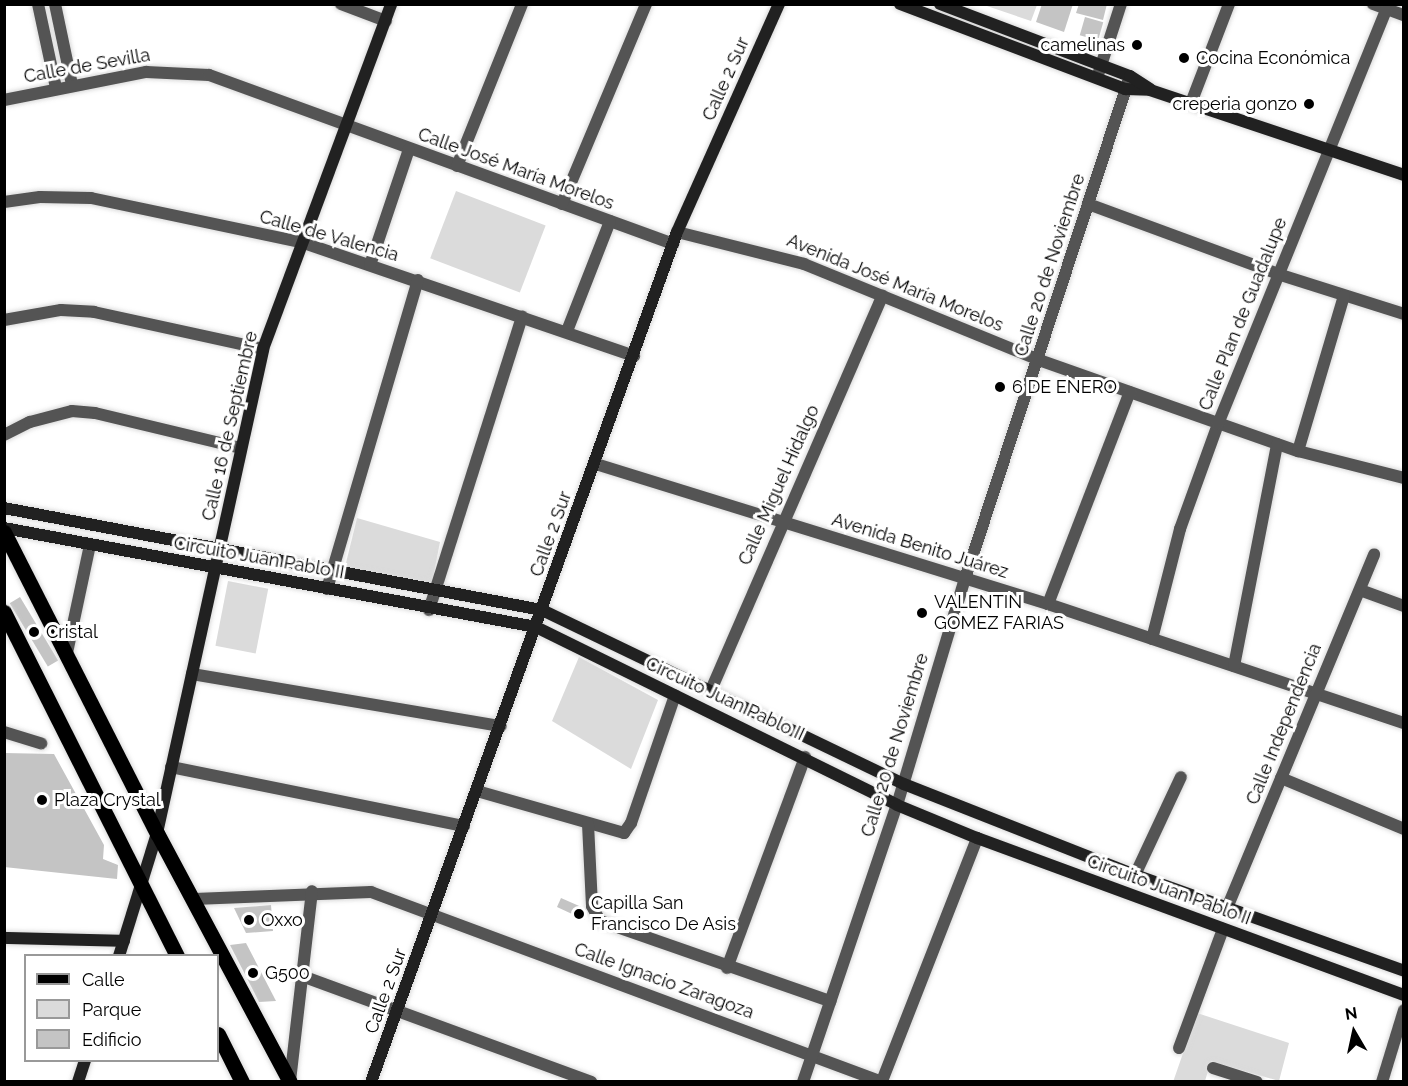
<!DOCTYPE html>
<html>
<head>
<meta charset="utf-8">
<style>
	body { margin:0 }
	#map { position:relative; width:1408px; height:1086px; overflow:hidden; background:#fff; font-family:Raleway,sans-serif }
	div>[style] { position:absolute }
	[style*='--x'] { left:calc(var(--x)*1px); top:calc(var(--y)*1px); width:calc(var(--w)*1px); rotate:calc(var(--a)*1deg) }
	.green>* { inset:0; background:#dbdbdb; transform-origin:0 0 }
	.building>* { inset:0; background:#c4c4c4; transform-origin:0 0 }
	.roads { filter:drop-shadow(0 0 2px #dbdbdb) drop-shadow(0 0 2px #dbdbdb) }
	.street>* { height:12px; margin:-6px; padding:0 6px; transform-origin:6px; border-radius:6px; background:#545454 }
	.secondary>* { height:12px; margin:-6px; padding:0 6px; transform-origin:6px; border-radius:6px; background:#212121 }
	.primary>* { height:15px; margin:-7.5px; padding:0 7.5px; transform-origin:7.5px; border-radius:7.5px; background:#000 }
	.dots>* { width:16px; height:16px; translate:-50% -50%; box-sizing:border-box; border:3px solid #fff; border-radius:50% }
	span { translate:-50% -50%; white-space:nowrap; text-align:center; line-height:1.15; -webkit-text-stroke:6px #fff; paint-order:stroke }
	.poi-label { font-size:18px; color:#000 }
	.right { translate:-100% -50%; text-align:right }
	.left { translate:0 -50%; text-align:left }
	.street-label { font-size:18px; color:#000 }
	.frame { position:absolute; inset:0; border:6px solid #000; pointer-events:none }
	.legend { position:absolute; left:24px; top:954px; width:195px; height:108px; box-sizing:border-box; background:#fff; border:2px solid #999; margin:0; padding:8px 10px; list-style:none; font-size:18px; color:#000 }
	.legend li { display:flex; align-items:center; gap:12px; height:30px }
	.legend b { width:30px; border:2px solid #999 }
	.north { position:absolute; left:1324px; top:1002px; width:60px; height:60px; -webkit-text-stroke:4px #fff; paint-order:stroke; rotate:351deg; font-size:16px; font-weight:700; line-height:24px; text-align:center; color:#000 }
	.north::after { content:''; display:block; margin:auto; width:21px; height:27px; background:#000; clip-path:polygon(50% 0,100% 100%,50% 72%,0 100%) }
</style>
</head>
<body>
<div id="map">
	<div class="green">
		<i style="clip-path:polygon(984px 5px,1037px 4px,1037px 5px,1031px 21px)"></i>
		<i style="left:456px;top:191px;width:96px;height:72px;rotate:21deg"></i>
		<i style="clip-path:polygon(357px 518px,440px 542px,432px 583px,345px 567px)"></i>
		<i style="left:228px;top:581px;width:41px;height:66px;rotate:11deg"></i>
		<i style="clip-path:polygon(579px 657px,658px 700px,631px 769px,552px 721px)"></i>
		<i style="clip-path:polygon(1197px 1013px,1289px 1043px,1279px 1081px,1211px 1061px,1205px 1081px,1173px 1082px)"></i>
	</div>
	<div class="building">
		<i style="clip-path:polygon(1042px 4px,1073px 4px,1064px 32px,1036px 22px)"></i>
		<i style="clip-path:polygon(1079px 4px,1107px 4px,1103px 20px,1076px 13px)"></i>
		<i style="left:1085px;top:17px;width:19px;height:19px;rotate:16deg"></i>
		<i style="left:20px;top:597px;width:74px;height:12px;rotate:59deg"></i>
		<i style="clip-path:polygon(4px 753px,54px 754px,104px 845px,103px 859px,118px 865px,117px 879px,4px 867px)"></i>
		<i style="clip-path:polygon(561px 898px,586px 909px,585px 920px,557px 907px)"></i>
		<i style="clip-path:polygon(271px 905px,273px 931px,246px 933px,234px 908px)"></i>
		<i style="clip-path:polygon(246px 943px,276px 1001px,259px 1002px,230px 945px)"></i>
	</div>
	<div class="roads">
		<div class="street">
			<i style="--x:38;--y:4;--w:86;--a:77.9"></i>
			<i style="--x:55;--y:4;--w:83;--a:78.1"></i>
			<i style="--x:341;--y:4;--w:48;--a:20.7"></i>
			<i style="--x:1373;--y:4;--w:33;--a:20"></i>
			<i style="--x:1098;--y:75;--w:75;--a:-72.1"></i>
			<i style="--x:4;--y:100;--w:145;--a:-11.2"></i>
			<i style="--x:146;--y:72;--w:63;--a:2.7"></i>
			<i style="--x:209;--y:75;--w:494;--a:20"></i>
			<i style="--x:1191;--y:103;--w:106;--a:-69"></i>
			<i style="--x:457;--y:166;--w:175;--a:-68.1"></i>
			<i style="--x:4;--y:202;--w:36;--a:-8"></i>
			<i style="--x:40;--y:197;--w:51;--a:1.1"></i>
			<i style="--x:91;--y:198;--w:218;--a:11.9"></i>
			<i style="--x:304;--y:243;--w:349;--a:18.9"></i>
			<i style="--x:562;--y:204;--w:217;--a:-67.2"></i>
			<i style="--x:1088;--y:204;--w:206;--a:20.2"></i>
			<i style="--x:1281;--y:275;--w:129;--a:17.6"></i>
			<i style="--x:677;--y:232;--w:131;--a:14.1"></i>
			<i style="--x:804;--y:264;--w:254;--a:22.2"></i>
			<i style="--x:1039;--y:360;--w:275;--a:19.4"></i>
			<i style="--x:1298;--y:451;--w:109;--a:14.3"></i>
			<i style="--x:370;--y:265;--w:122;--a:-71.4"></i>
			<i style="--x:4;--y:320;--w:58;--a:-10"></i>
			<i style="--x:61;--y:310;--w:33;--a:3"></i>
			<i style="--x:94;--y:312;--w:173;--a:12.3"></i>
			<i style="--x:567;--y:331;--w:118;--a:-68.6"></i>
			<i style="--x:4;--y:435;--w:29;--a:-27"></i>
			<i style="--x:30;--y:422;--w:43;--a:-14.7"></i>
			<i style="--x:72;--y:411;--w:23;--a:5"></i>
			<i style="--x:95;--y:413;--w:150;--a:13.5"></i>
			<i style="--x:1298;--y:451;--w:162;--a:-73.5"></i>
			<i style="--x:596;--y:464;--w:473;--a:17.2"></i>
			<i style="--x:1048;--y:604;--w:375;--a:18.5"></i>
			<i style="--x:327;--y:589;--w:322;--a:-73.6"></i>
			<i style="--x:1360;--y:590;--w:47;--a:20"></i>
			<i style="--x:1048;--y:604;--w:227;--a:-68.9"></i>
			<i style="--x:429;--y:610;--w:308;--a:-72.4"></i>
			<i style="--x:1152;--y:639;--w:114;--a:-75.7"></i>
			<i style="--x:1180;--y:529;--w:112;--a:-70.1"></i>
			<i style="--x:1218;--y:424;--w:447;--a:-67.9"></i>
			<i style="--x:67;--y:653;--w:110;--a:-78"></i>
			<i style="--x:1234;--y:666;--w:226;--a:-79"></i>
			<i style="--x:192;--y:674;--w:313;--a:9.6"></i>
			<i style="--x:711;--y:690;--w:430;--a:-66.5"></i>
			<i style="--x:4;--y:732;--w:39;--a:17"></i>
			<i style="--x:171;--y:767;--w:299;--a:11.4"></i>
			<i style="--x:1281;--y:778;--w:133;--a:22.5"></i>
			<i style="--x:477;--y:791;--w:153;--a:15.9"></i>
			<i style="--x:624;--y:833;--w:12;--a:-55"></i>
			<i style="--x:631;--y:823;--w:135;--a:-71"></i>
			<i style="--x:588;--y:824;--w:82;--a:87.2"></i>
			<i style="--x:592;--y:906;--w:17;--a:62"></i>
			<i style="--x:600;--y:921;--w:244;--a:19.2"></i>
			<i style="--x:1135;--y:875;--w:108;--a:-64.9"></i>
			<i style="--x:194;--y:899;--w:177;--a:-2.3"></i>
			<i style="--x:371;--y:892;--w:545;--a:20.4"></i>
			<i style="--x:1227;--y:908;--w:383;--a:-67.4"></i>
			<i style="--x:727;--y:968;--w:225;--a:-69.7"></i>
			<i style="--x:302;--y:976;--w:308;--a:20.1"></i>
			<i style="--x:1179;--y:1048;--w:127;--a:-69.7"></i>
			<i style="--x:1213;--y:1068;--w:46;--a:17.7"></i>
			<i style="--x:290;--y:1081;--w:191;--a:-83.4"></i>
			<i style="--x:882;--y:1081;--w:261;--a:-68.6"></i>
			<i style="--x:803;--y:1082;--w:293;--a:-71.3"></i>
			<i style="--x:897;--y:805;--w:236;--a:-73.3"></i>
			<i style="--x:965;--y:579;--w:529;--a:-71.84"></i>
			<i style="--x:1382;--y:1082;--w:75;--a:-73"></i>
		</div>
		<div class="secondary">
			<i style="--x:900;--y:4;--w:241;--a:20.7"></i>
			<i style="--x:1125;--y:89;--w:25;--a:2"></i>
			<i style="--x:1150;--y:90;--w:268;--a:18.5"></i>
			<i style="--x:940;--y:4;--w:203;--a:20.8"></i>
			<i style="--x:1130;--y:76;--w:24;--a:33"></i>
			<i style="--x:4;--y:508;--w:548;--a:10.74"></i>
			<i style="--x:542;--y:610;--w:402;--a:25.7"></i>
			<i style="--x:904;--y:784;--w:248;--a:21.5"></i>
			<i style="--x:1135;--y:875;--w:286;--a:19.6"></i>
			<i style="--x:4;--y:528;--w:541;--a:10.54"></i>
			<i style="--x:536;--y:627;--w:402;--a:26.2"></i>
			<i style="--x:897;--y:805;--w:87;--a:22.4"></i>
			<i style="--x:977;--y:838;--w:455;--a:20.2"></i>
			<i style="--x:4;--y:938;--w:120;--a:1.4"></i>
			<i style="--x:119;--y:956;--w:129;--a:-72.8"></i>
			<i style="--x:157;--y:833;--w:495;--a:-77.6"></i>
			<i style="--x:263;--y:349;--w:368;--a:-69.6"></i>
			<i style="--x:78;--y:1082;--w:23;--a:-72"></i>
			<i style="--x:371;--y:1082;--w:903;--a:-70.2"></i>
			<i style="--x:677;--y:232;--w:250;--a:-65.9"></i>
		</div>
		<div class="primary">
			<i style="--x:4;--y:532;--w:338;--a:63.1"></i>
			<i style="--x:157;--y:833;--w:282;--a:61.9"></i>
			<i style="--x:4;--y:612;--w:385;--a:63.3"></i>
			<i style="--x:218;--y:1034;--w:54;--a:63.4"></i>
		</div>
	</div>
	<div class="dots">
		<i style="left:1137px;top:45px;background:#000"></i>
		<i style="left:1184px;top:58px;background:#000"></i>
		<i style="left:1309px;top:104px;background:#000"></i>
		<i style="left:1000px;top:387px;background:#000"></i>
		<i style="left:922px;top:613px;background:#000"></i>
		<i style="left:34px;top:632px;background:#000"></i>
		<i style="left:42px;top:800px;background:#000"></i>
		<i style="left:579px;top:914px;background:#000"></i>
		<i style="left:249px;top:920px;background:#000"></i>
		<i style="left:253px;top:973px;background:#000"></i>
	</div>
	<div class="poi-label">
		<span class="right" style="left:1125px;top:45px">camelinas</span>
		<span class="left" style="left:1196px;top:58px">Cocina Económica</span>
		<span class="right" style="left:1297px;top:104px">creperia gonzo</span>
		<span class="left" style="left:1012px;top:387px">6 DE ENERO</span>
		<span class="left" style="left:934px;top:613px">VALENTIN<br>GOMEZ FARIAS</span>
		<span class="left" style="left:46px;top:632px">Cristal</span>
		<span class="left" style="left:54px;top:800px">Plaza Crystal</span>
		<span class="left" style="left:591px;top:914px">Capilla San<br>Francisco De Asis</span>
		<span class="left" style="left:261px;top:920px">Oxxo</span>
		<span class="left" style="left:265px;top:973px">G500</span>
	</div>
	<div class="street-label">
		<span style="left:87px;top:66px;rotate:-10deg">Calle de Sevilla</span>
		<span style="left:726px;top:79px;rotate:-66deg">Calle 2 Sur</span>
		<span style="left:516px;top:169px;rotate:20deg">Calle José María Morelos</span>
		<span style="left:329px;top:236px;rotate:16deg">Calle de Valencia</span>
		<span style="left:1050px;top:265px;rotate:-72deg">Calle 20 de Noviembre</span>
		<span style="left:895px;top:283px;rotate:22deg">Avenida José María Morelos</span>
		<span style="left:1243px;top:314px;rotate:-68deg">Calle Plan de Guadalupe</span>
		<span style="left:230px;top:426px;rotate:-77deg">Calle 16 de Septiembre</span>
		<span style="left:779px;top:485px;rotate:-66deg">Calle Miguel Hidalgo</span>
		<span style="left:551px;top:534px;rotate:-70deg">Calle 2 Sur</span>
		<span style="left:920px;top:546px;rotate:17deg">Avenida Benito Juárez</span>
		<span style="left:259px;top:558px;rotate:10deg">Circuito Juan Pablo II</span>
		<span style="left:725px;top:699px;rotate:25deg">Circuito Juan Pablo II</span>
		<span style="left:1284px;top:724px;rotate:-68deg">Calle Independencia</span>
		<span style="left:895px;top:745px;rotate:-73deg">Calle 20 de Noviembre</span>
		<span style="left:1169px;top:890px;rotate:20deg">Circuito Juan Pablo II</span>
		<span style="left:664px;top:981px;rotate:20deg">Calle Ignacio Zaragoza</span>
		<span style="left:386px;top:991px;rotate:-70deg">Calle 2 Sur</span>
	</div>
	<div class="frame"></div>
	<ul class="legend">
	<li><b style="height:8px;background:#000"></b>Calle</li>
	<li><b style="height:16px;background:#dbdbdb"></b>Parque</li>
	<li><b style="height:16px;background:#c4c4c4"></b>Edificio</li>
	</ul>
	<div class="north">N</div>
</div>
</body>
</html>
